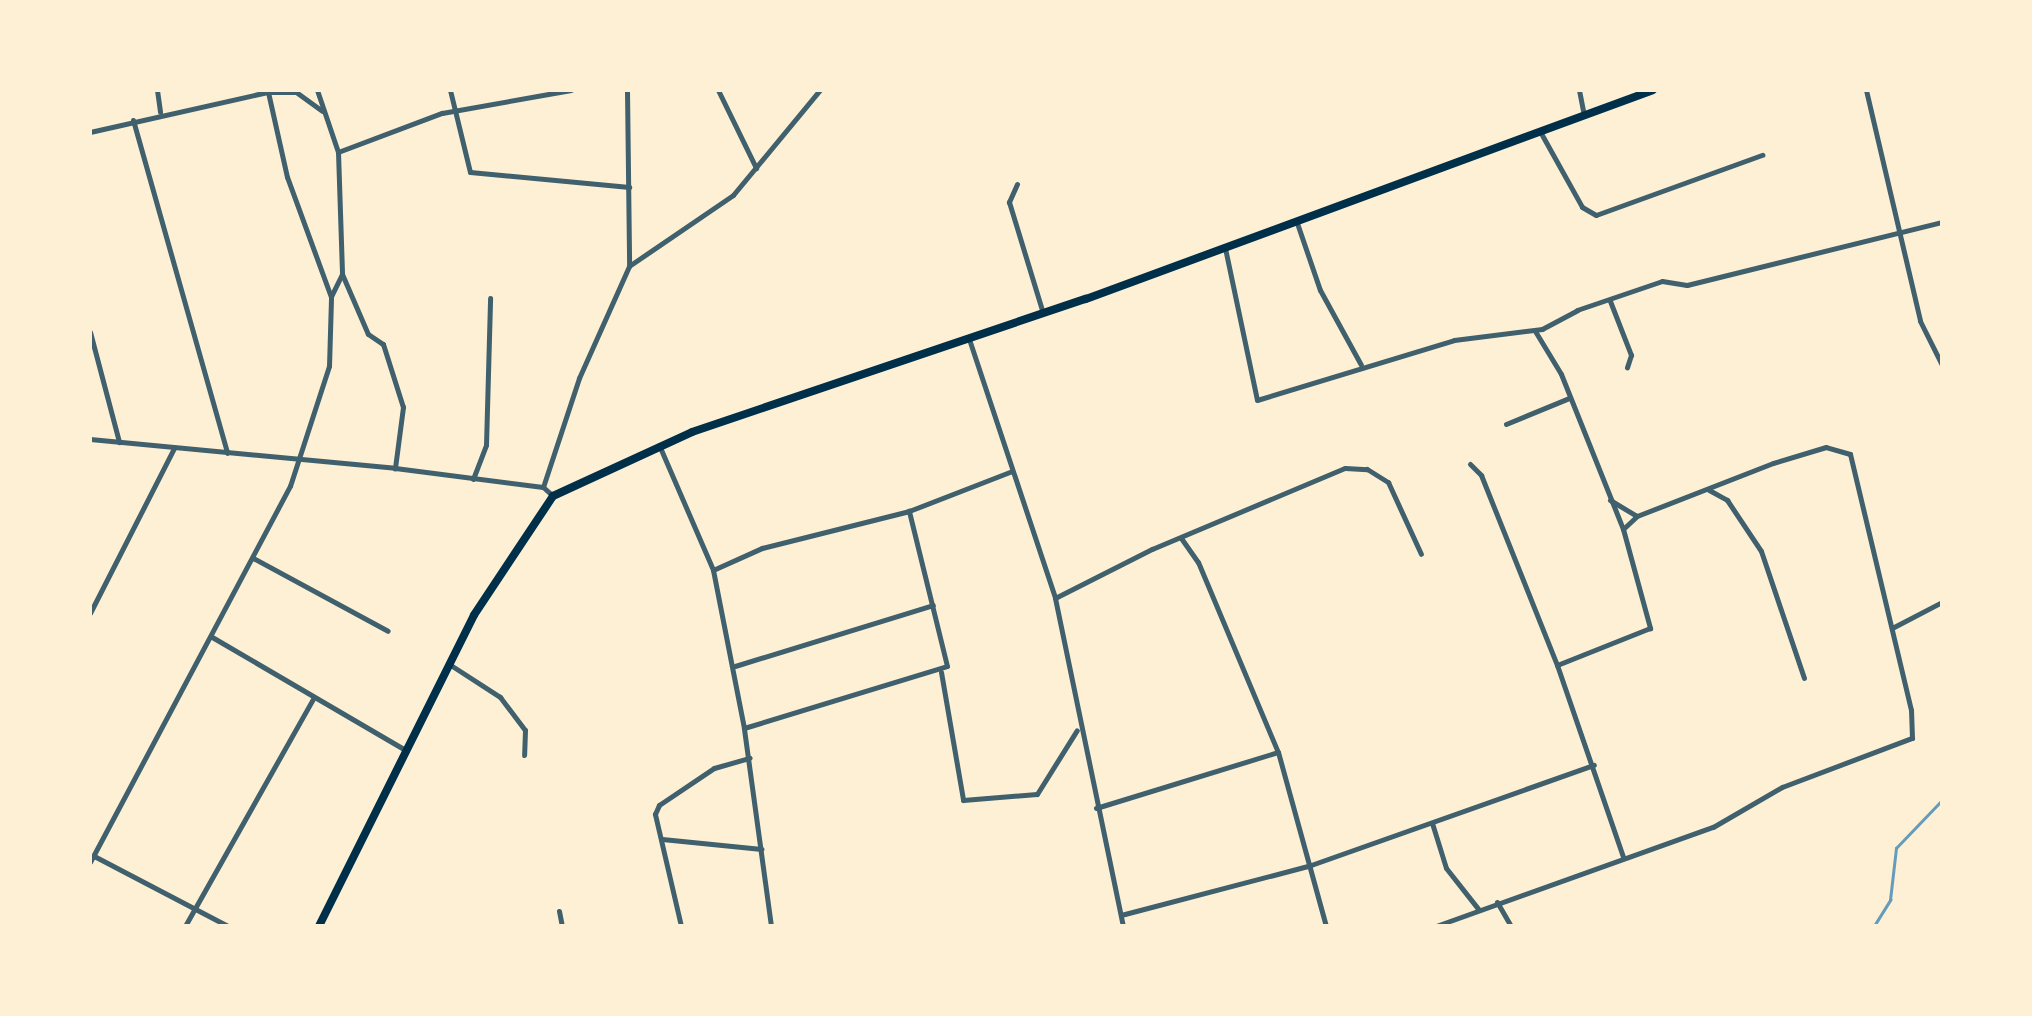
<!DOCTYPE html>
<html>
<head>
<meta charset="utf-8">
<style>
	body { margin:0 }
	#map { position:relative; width:2032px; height:1016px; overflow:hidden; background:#fdf0d5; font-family:Roboto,sans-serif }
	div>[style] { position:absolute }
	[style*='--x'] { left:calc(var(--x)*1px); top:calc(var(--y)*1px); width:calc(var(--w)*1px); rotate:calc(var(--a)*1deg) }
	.stream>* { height:2.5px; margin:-1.25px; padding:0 1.25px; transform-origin:1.25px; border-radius:1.25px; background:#669bbc }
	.minor>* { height:5px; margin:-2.5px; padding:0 2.5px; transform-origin:2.5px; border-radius:2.5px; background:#3f606c }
	.primary>* { height:8px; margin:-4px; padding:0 4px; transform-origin:4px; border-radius:4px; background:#003049 }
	span { translate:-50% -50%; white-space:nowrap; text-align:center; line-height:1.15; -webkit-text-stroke:8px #fdf0d5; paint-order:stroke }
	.frame { position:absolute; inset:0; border:92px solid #fdf0d5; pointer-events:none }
</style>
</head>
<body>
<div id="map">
	<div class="stream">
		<i style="--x:1874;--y:926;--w:31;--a:-58"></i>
		<i style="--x:1890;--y:900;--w:52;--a:-83.4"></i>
		<i style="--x:1896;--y:848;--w:66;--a:-46.2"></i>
	</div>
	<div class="minor">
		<i style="--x:157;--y:90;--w:22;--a:82"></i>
		<i style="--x:317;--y:90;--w:65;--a:71.3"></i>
		<i style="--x:338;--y:152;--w:122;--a:88.1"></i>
		<i style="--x:342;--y:274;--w:25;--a:116"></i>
		<i style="--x:450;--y:90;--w:84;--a:76.3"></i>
		<i style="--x:470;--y:172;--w:160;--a:5.4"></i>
		<i style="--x:627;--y:90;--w:176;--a:89.3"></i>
		<i style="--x:718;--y:90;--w:87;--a:64"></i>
		<i style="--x:1579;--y:90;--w:25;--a:79"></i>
		<i style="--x:1866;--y:90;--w:237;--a:76.8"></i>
		<i style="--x:1920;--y:321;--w:49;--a:63.4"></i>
		<i style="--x:133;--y:120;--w:346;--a:74.2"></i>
		<i style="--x:90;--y:132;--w:182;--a:-12.7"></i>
		<i style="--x:268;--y:92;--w:28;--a:0"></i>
		<i style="--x:296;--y:92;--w:32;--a:36"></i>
		<i style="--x:1542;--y:135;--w:82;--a:60.9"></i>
		<i style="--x:1582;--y:207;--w:16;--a:30"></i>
		<i style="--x:1596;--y:215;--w:177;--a:-19.9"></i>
		<i style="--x:338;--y:152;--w:111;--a:-20.6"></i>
		<i style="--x:442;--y:113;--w:131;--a:-10.1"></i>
		<i style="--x:1017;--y:184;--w:20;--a:114"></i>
		<i style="--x:1009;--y:202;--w:116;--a:73"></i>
		<i style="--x:1297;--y:223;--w:71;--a:71.1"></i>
		<i style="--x:1320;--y:290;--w:85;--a:61.3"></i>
		<i style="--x:1225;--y:248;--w:155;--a:78.1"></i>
		<i style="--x:1257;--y:400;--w:206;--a:-16.9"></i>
		<i style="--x:1454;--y:340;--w:89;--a:-7.1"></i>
		<i style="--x:1542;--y:329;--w:40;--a:-28"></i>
		<i style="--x:1577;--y:310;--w:90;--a:-18.8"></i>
		<i style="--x:1662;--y:281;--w:25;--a:9"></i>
		<i style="--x:1687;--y:285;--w:263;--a:-13.9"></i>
		<i style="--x:342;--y:274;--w:65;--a:66.6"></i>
		<i style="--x:368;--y:334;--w:18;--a:34"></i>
		<i style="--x:383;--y:344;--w:66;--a:72.4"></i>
		<i style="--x:403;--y:407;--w:62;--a:97.5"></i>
		<i style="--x:1610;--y:301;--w:58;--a:68.7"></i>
		<i style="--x:1631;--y:355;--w:13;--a:108"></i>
		<i style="--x:1535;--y:331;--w:50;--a:58.8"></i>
		<i style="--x:1561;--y:374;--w:167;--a:68.2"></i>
		<i style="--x:1623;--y:529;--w:103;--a:74.7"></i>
		<i style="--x:1650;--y:628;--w:100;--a:158.3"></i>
		<i style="--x:90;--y:332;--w:114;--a:75.2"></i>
		<i style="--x:969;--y:339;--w:273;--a:71.6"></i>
		<i style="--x:1055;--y:598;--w:109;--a:-26.8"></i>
		<i style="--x:1152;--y:549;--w:209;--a:-22.8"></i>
		<i style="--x:1345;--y:468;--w:22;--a:3"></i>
		<i style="--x:1367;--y:469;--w:25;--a:32"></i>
		<i style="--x:1388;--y:482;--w:79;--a:65.4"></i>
		<i style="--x:1506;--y:424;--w:68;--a:-22.4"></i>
		<i style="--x:90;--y:439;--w:306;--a:5.4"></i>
		<i style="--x:395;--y:468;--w:149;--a:7.3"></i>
		<i style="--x:543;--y:487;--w:13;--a:42"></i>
		<i style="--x:659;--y:445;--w:136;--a:66.6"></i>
		<i style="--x:713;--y:570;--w:161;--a:78.9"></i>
		<i style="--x:1470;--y:464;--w:16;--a:45"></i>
		<i style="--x:1481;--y:475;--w:205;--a:68.2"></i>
		<i style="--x:1557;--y:665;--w:203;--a:71"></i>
		<i style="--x:473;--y:479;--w:36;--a:-69"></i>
		<i style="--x:486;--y:445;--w:147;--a:-88.4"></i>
		<i style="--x:543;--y:487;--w:115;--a:-71.7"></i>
		<i style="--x:579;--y:378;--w:123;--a:-65.9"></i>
		<i style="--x:629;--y:266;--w:126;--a:-34.3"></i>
		<i style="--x:733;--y:195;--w:136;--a:-50.4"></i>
		<i style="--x:1709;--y:490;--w:21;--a:29"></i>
		<i style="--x:1727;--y:500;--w:61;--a:56.3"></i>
		<i style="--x:1761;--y:551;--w:134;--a:71.3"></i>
		<i style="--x:1610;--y:500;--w:31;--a:31"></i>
		<i style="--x:1181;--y:538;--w:29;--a:55"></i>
		<i style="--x:1198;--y:562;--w:206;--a:67.2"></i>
		<i style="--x:1278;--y:752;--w:180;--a:74.6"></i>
		<i style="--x:253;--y:558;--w:153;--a:28.4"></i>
		<i style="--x:713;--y:570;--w:54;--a:-24.2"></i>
		<i style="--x:762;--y:548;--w:152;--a:-14.1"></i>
		<i style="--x:909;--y:511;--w:110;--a:-21.2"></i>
		<i style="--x:1055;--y:598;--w:335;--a:78.3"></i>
		<i style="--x:90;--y:613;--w:185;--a:-63"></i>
		<i style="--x:1892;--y:628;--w:56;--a:-27.5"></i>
		<i style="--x:212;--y:637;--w:222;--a:30.3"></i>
		<i style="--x:449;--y:664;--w:61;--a:32.9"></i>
		<i style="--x:500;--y:697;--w:41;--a:52.9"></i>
		<i style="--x:525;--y:730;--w:25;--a:92"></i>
		<i style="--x:735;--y:666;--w:207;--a:-17.1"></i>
		<i style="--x:941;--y:672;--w:130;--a:80.2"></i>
		<i style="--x:963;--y:800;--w:74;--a:-4.6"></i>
		<i style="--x:1037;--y:794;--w:75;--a:-58"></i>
		<i style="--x:1096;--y:808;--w:190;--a:-17.1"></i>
		<i style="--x:1432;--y:823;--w:47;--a:72.7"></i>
		<i style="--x:1446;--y:868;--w:53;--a:51.8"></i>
		<i style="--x:662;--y:839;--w:100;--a:5.7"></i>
		<i style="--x:94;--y:856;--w:151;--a:27.6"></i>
		<i style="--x:90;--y:862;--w:426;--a:-62"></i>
		<i style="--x:290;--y:486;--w:126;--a:-72"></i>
		<i style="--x:329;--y:366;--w:69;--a:-88.3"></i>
		<i style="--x:331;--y:297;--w:128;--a:-110.1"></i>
		<i style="--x:287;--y:177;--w:87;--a:-102.6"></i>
		<i style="--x:1497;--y:902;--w:28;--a:60"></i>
		<i style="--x:559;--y:911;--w:15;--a:79"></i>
		<i style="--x:1121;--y:915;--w:196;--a:-14.7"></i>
		<i style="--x:1311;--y:865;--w:300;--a:-19.5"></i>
		<i style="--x:185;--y:926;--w:261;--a:-60.6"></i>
		<i style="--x:681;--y:926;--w:115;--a:-103.1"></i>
		<i style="--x:655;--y:814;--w:10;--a:-66"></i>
		<i style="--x:659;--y:805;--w:66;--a:-33.9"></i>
		<i style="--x:714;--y:768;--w:37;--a:-16"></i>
		<i style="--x:771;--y:926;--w:200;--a:-97.8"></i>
		<i style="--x:744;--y:728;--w:212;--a:-17"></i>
		<i style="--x:947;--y:666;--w:160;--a:-103.8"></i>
		<i style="--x:1436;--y:926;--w:294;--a:-19.7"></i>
		<i style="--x:1713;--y:827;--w:80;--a:-30.1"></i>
		<i style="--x:1782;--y:787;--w:139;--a:-20.7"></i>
		<i style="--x:1912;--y:738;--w:28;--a:-92"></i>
		<i style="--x:1911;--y:710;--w:263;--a:-103.4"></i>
		<i style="--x:1850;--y:454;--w:25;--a:-164"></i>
		<i style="--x:1826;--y:447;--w:55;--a:163.2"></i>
		<i style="--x:1773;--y:463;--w:146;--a:158.7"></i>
		<i style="--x:1637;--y:516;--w:19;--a:137"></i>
	</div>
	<div class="primary">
		<i style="--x:319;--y:926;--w:347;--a:-63.5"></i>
		<i style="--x:474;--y:615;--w:143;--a:-56.4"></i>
		<i style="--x:553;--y:496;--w:153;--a:-24.7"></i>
		<i style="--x:692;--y:432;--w:416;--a:-18.7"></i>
		<i style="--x:1086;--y:299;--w:604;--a:-20.23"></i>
	</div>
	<div class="frame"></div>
</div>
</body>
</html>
